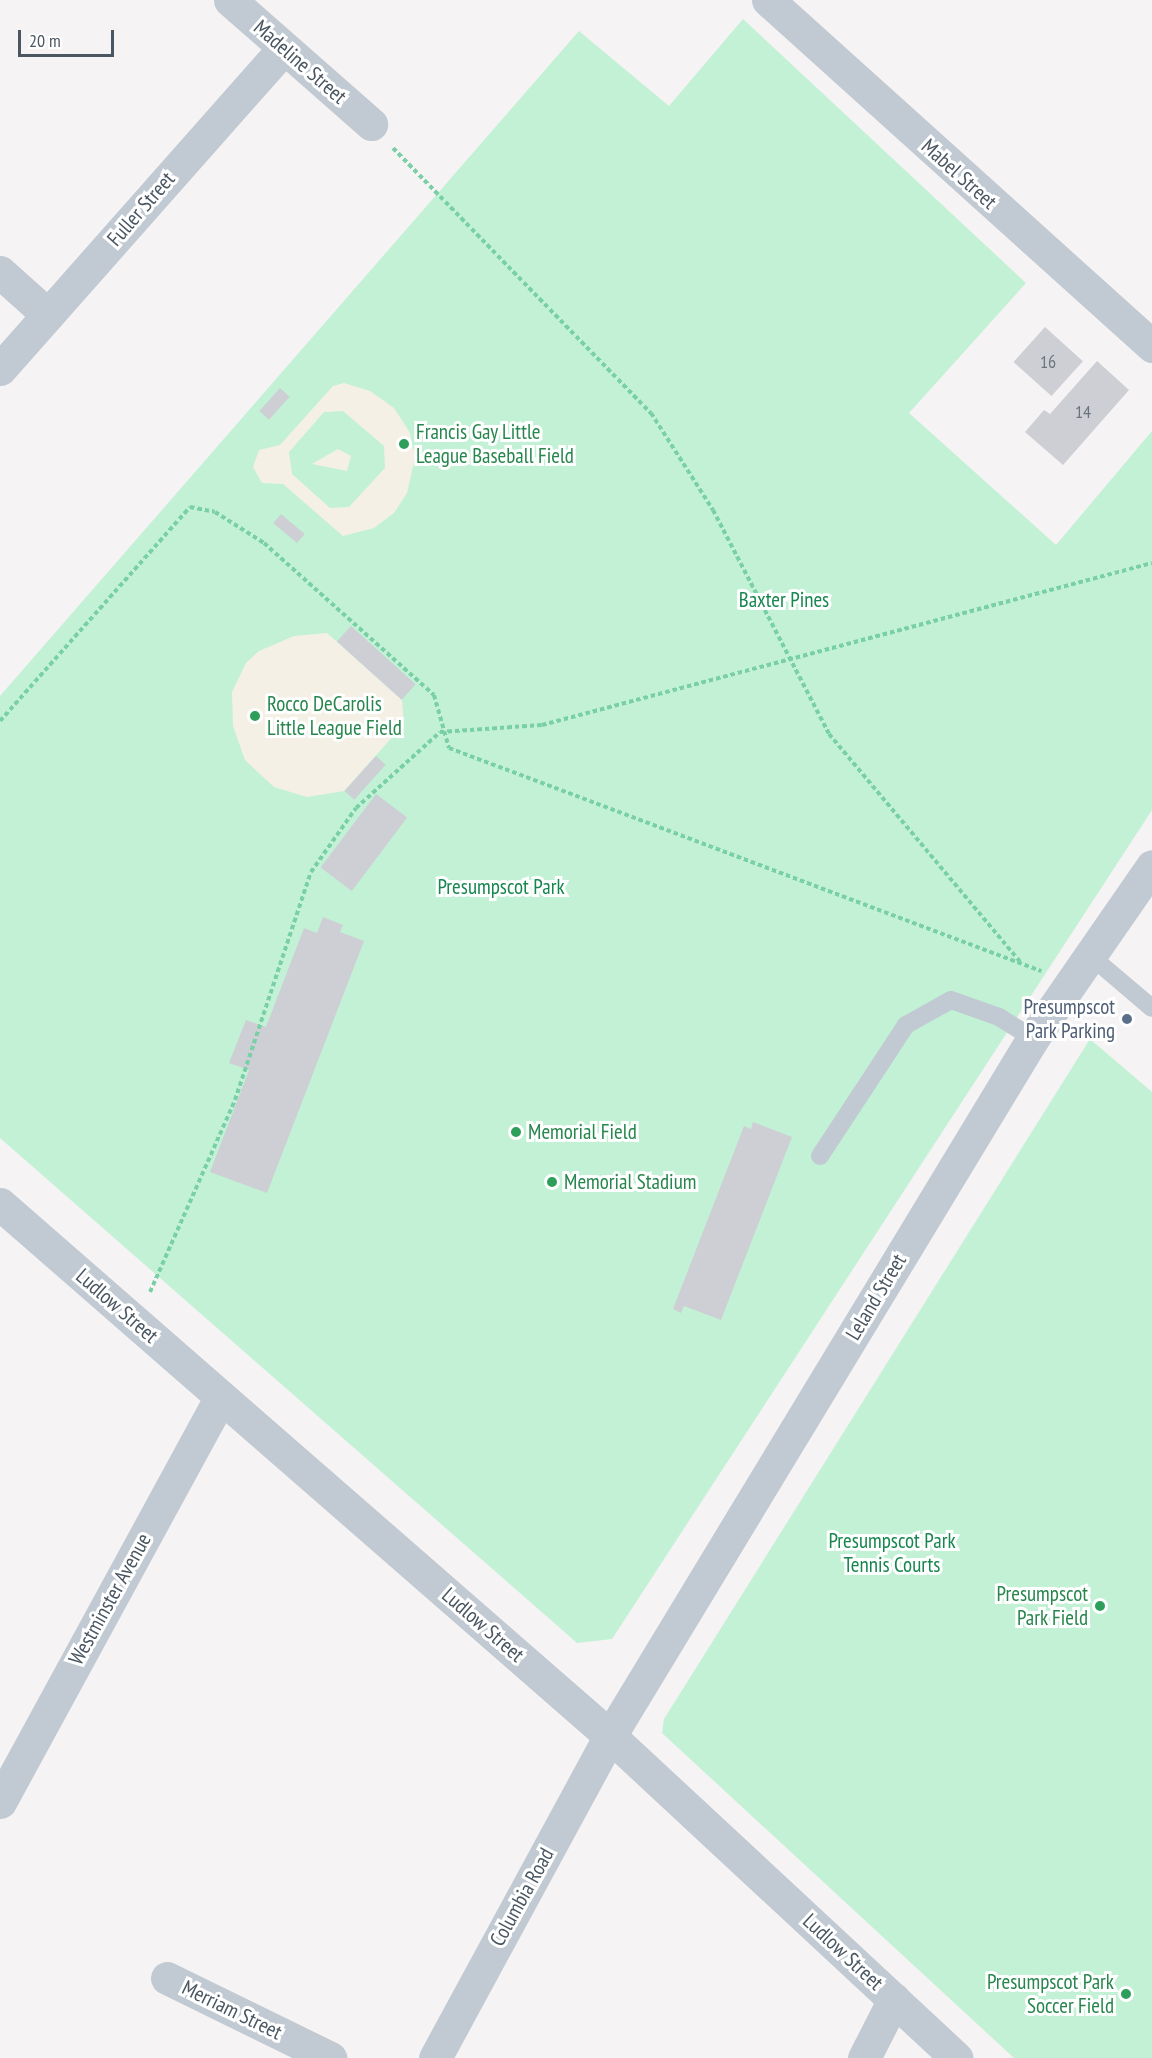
<!DOCTYPE html>
<html>
<head>
<meta charset="utf-8">
<style>
	body { margin:0 }
	#map { position:relative; width:1152px; height:2058px; overflow:hidden; background:#f5f3f3; font-family:"PT Sans Narrow",sans-serif }
	div>[style] { position:absolute }
	[style*='--x'] { left:calc(var(--x)*1px); top:calc(var(--y)*1px); width:calc(var(--w)*1px); rotate:calc(var(--a)*1deg) }
	.green>* { inset:0; background:#c3f1d5 }
	.sand>* { inset:0; background:#f5f0e5 }
	.building>* { inset:0; background:#cdcfd5; transform-origin:0 0 }
	.path>* { height:4px; margin-top:-2px; transform-origin:0; background:repeating-linear-gradient(90deg,#7ad0a6 0 4.5px,transparent 0 7.5px) }
	.lane>* { height:18px; margin:-9px; padding:0 9px; transform-origin:9px; border-radius:9px; background:#c1cad2 }
	.street>* { height:33px; margin:-16.5px; padding:0 16.5px; transform-origin:16.5px; border-radius:16.5px; background:#c1cad2 }
	.dots>* { width:16px; height:16px; translate:-50% -50%; box-sizing:border-box; border:3px solid #fff; border-radius:50% }
	span { translate:-50% -50%; white-space:nowrap; text-align:center; line-height:1.15; -webkit-text-stroke:6px #fff; paint-order:stroke }
	.number-label { font-size:18px; color:#6b747e }
	.number-label span { -webkit-text-stroke-width:0 }
	.street-label { font-size:21px; color:#4a5661 }
	.leisure-label { font-size:21px; color:#27864d }
	.left { translate:0 -50%; text-align:left }
	.right { translate:-100% -50%; text-align:right }
	.park-label { font-size:21px; color:#17864f }
	.service-label { font-size:21px; color:#4e5e75 }
	.scale { position:absolute; left:18px; top:30px; width:96px; height:27px; box-sizing:border-box; border:3px solid #4a5661; border-top:0; padding-left:8px; font-size:18px; line-height:21px; white-space:nowrap; color:#4a5661; -webkit-text-stroke:4px #fff; paint-order:stroke }
</style>
</head>
<body>
<div id="map">
	<div class="green">
		<i style="clip-path:polygon(743px 19px,1026px 283px,909px 413px,1056px 545px,1152px 431px,1152px 810px,612px 1639px,577px 1643px,0 1138px,0 696px,579px 31px,669px 106px)"></i>
		<i style="clip-path:polygon(1090px 1039px,1152px 1092px,1152px 2058px,1014px 2058px,662px 1733px,664px 1719px)"></i>
	</div>
	<div class="sand">
		<i style="clip-path:polygon(evenodd,344px 383px,370px 391px,394px 408px,410px 433px,415px 457px,407px 493px,394px 513px,374px 528px,343px 536px,283px 484px,262px 483px,253px 467px,259px 450px,280px 445px,333px 386px,344px 383px,343px 411px,384px 446px,385px 468px,349px 507px,330px 508px,292px 474px,289px 452px,324px 412px,343px 411px)"></i>
		<i style="clip-path:polygon(338px 449px,351px 456px,347px 471px,312px 464px)"></i>
		<i style="clip-path:polygon(327px 633px,402px 700px,404px 724px,344px 791px,307px 797px,274px 787px,245px 760px,233px 726px,232px 692px,246px 663px,259px 651px,294px 636px)"></i>
	</div>
	<div class="building">
		<i style="left:1045px;top:327px;width:51px;height:47px;rotate:42deg"></i>
		<i style="clip-path:polygon(1097px 361px,1129px 390px,1063px 465px,1025px 432px,1044px 410px,1050px 414px)"></i>
		<i style="left:280px;top:388px;width:13px;height:31px;rotate:42deg"></i>
		<i style="left:281px;top:514px;width:31px;height:12px;rotate:40deg"></i>
		<i style="left:351px;top:626px;width:87px;height:21px;rotate:42deg"></i>
		<i style="left:376px;top:756px;width:13px;height:47px;rotate:42deg"></i>
		<i style="left:376px;top:794px;width:39px;height:92px;rotate:37deg"></i>
		<i style="clip-path:polygon(323px 917px,343px 925px,340px 932px,364px 941px,267px 1193px,210px 1172px,249px 1070px,229px 1063px,246px 1020px,266px 1027px,304px 928px,317px 933px)"></i>
		<i style="clip-path:polygon(753px 1122px,792px 1137px,721px 1320px,684px 1306px,681px 1313px,673px 1309px,744px 1126px,751px 1129px)"></i>
	</div>
	<div class="path">
		<i style="--x:393;--y:148;--w:370;--a:45.8"></i>
		<i style="--x:651;--y:413;--w:115;--a:57.4"></i>
		<i style="--x:713;--y:510;--w:252;--a:62.6"></i>
		<i style="--x:829;--y:734;--w:299;--a:50"></i>
		<i style="--x:0;--y:721;--w:286;--a:-48.4"></i>
		<i style="--x:190;--y:507;--w:25;--a:11"></i>
		<i style="--x:215;--y:512;--w:58;--a:32.3"></i>
		<i style="--x:264;--y:543;--w:228;--a:41.8"></i>
		<i style="--x:434;--y:695;--w:55;--a:74.2"></i>
		<i style="--x:449;--y:748;--w:633;--a:20.64"></i>
		<i style="--x:150;--y:1292;--w:210;--a:-66.1"></i>
		<i style="--x:235;--y:1100;--w:240;--a:-71.6"></i>
		<i style="--x:311;--y:872;--w:78;--a:-54.9"></i>
		<i style="--x:356;--y:808;--w:113;--a:-42.1"></i>
		<i style="--x:440;--y:732;--w:102;--a:-3.9"></i>
		<i style="--x:542;--y:725;--w:631;--a:-14.87"></i>
	</div>
	<div class="lane">
		<i style="--x:1093;--y:958;--w:77;--a:40.3"></i>
		<i style="--x:820;--y:1156;--w:157;--a:-56.7"></i>
		<i style="--x:906;--y:1025;--w:51;--a:-29.1"></i>
		<i style="--x:951;--y:1000;--w:51;--a:19.5"></i>
		<i style="--x:999;--y:1017;--w:40;--a:32"></i>
	</div>
	<div class="street">
		<i style="--x:230;--y:0;--w:188;--a:41.3"></i>
		<i style="--x:768;--y:0;--w:517;--a:42.02"></i>
		<i style="--x:0;--y:272;--w:64;--a:41.9"></i>
		<i style="--x:0;--y:369;--w:427;--a:-48.5"></i>
		<i style="--x:0;--y:1204;--w:809;--a:41.09"></i>
		<i style="--x:610;--y:1736;--w:473;--a:42.9"></i>
		<i style="--x:0;--y:1802;--w:461;--a:-61.4"></i>
		<i style="--x:167;--y:1978;--w:182;--a:26.1"></i>
		<i style="--x:435;--y:2058;--w:366;--a:-61.5"></i>
		<i style="--x:610;--y:1736;--w:816;--a:-58.78"></i>
		<i style="--x:1033;--y:1038;--w:209;--a:-55.3"></i>
		<i style="--x:864;--y:2058;--w:66;--a:-63"></i>
	</div>
	<div class="dots">
		<i style="left:404px;top:444px;background:#2e9e5b"></i>
		<i style="left:255px;top:716px;background:#2e9e5b"></i>
		<i style="left:1127px;top:1019px;background:#5c6f8a"></i>
		<i style="left:516px;top:1132px;background:#2e9e5b"></i>
		<i style="left:552px;top:1182px;background:#2e9e5b"></i>
		<i style="left:1100px;top:1606px;background:#2e9e5b"></i>
		<i style="left:1126px;top:1994px;background:#2e9e5b"></i>
	</div>
	<div class="number-label">
		<span style="left:1048px;top:362px">16</span>
		<span style="left:1083px;top:412px">14</span>
	</div>
	<div class="street-label">
		<span style="left:300px;top:62px;rotate:41deg">Madeline Street</span>
		<span style="left:959px;top:174px;rotate:42deg">Mabel Street</span>
		<span style="left:141px;top:209px;rotate:-49deg">Fuller Street</span>
		<span style="left:876px;top:1297px;rotate:-59deg">Leland Street</span>
		<span style="left:117px;top:1306px;rotate:41deg">Ludlow Street</span>
		<span style="left:110px;top:1599px;rotate:-61deg">Westminster Avenue</span>
		<span style="left:483px;top:1625px;rotate:41deg">Ludlow Street</span>
		<span style="left:522px;top:1897px;rotate:-61deg">Columbia Road</span>
		<span style="left:843px;top:1952px;rotate:43deg">Ludlow Street</span>
		<span style="left:232px;top:2010px;rotate:26deg">Merriam Street</span>
	</div>
	<div class="leisure-label">
		<span class="left" style="left:416px;top:444px">Francis Gay Little<br>League Baseball Field</span>
		<span class="left" style="left:267px;top:716px">Rocco DeCarolis<br>Little League Field</span>
		<span class="left" style="left:528px;top:1132px">Memorial Field</span>
		<span class="left" style="left:564px;top:1182px">Memorial Stadium</span>
		<span class="right" style="left:1088px;top:1606px">Presumpscot<br>Park Field</span>
		<span class="right" style="left:1114px;top:1994px">Presumpscot Park<br>Soccer Field</span>
	</div>
	<div class="park-label">
		<span style="left:784px;top:600px">Baxter Pines</span>
		<span style="left:501px;top:887px">Presumpscot Park</span>
		<span style="left:892px;top:1553px">Presumpscot Park<br>Tennis Courts</span>
	</div>
	<div class="service-label">
		<span class="right" style="left:1115px;top:1019px">Presumpscot<br>Park Parking</span>
	</div>
	<div class="scale">20 m</div>
</div>
</body>
</html>
